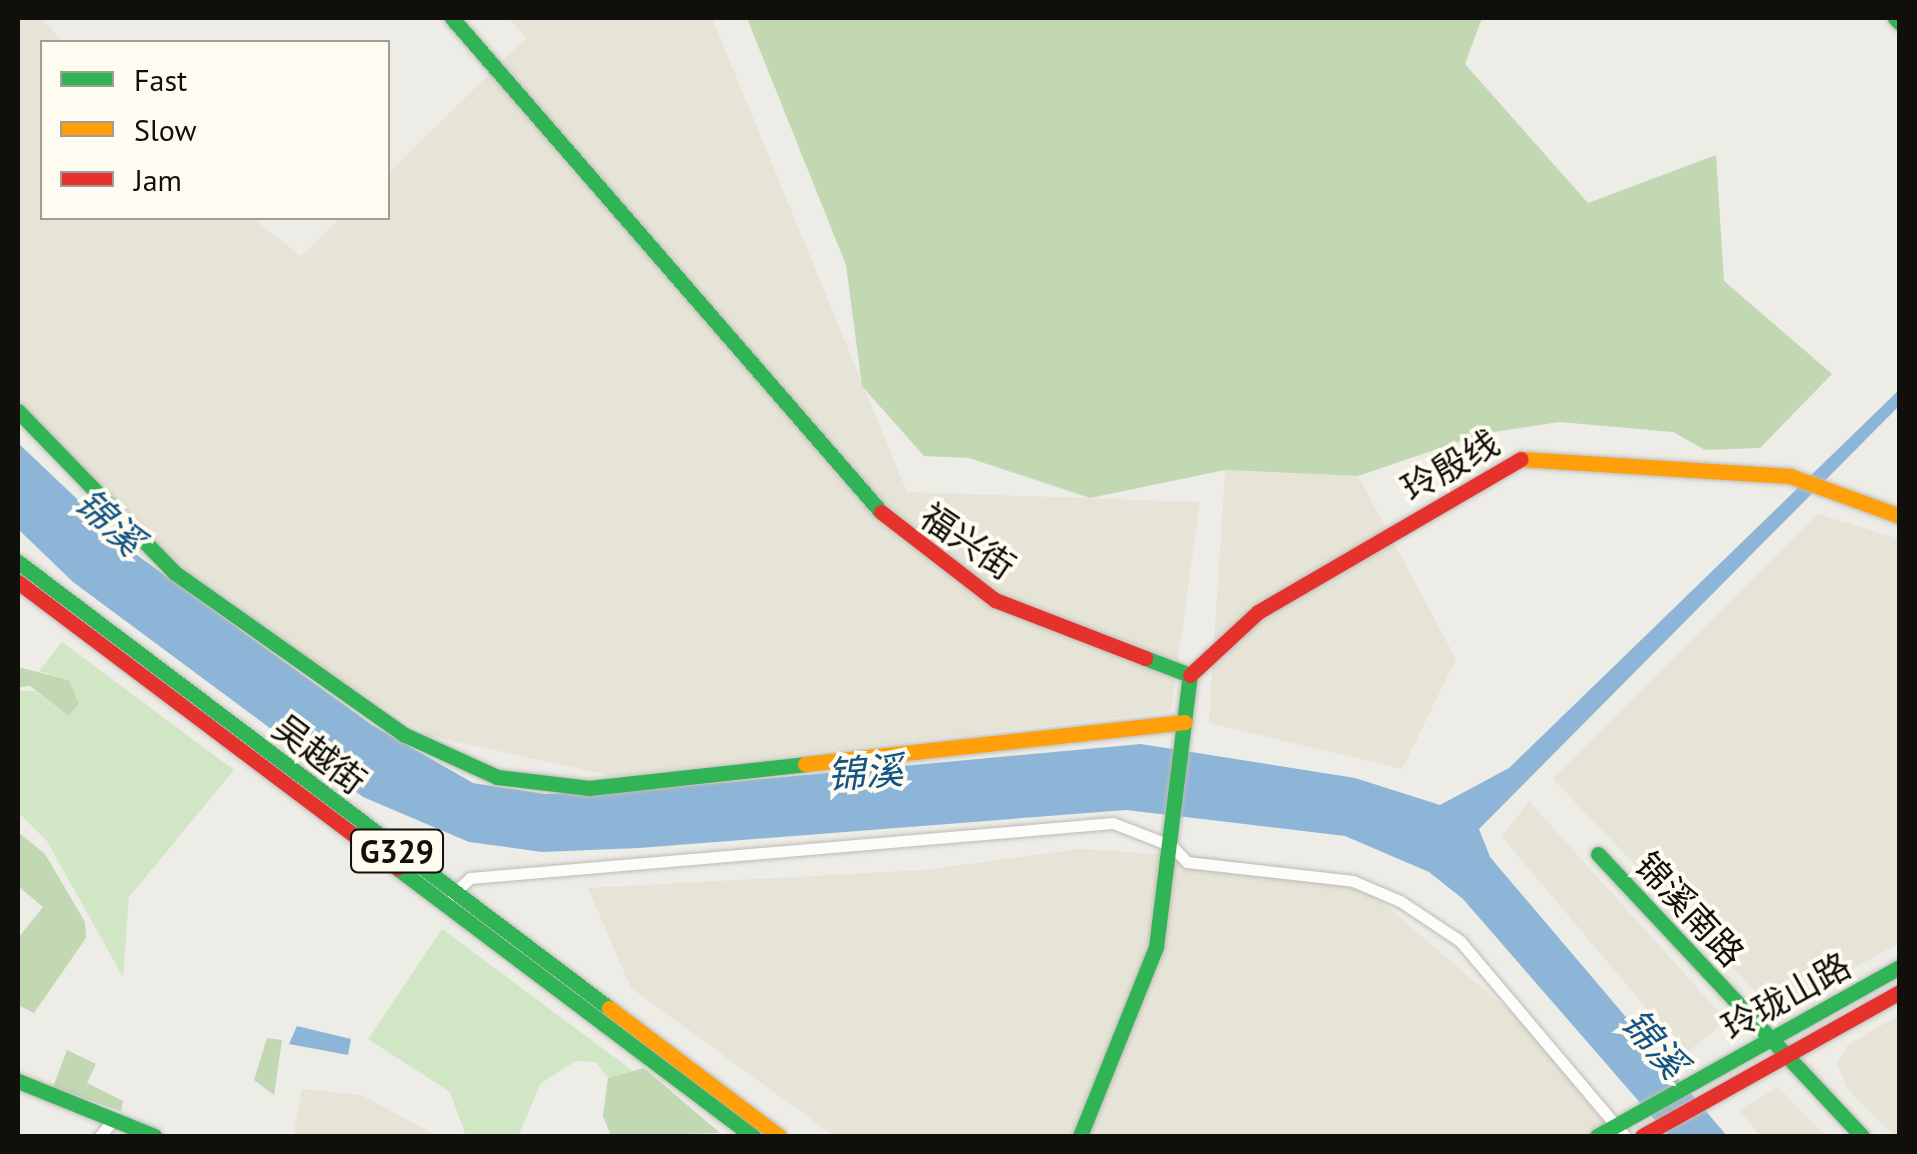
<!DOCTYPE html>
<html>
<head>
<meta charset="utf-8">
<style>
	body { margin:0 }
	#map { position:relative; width:1917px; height:1154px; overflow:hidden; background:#eeece6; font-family:"PT Sans","Noto Sans SC",sans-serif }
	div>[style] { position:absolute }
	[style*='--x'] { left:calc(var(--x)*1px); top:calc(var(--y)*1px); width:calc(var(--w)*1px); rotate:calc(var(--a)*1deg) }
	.built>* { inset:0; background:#e6e4d6 }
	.green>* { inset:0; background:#d1e6c4 }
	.forest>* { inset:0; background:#c1d8b3 }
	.water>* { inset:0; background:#8db5d7 }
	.roads { filter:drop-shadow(0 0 2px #bcbbb6) drop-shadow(0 0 2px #bcbbb6) }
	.street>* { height:11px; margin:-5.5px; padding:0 5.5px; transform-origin:5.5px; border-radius:5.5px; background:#fcfcfb }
	.fast>* { height:15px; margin:-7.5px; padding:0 7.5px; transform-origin:7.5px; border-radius:7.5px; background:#30b455 }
	.slow>* { height:15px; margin:-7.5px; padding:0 7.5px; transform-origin:7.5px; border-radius:7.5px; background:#ff9f0a }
	.jam>* { height:15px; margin:-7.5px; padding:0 7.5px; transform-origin:7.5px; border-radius:7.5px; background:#e5322d }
	span { translate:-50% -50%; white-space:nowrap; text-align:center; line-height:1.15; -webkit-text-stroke:8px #fefcf0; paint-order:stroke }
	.shield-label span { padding:2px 8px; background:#fefcf0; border:2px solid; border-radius:8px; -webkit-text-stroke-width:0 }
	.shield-label { font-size:32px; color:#100f0b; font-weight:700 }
	.street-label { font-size:35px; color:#100f0b }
	.water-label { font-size:38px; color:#135485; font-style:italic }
	.frame { position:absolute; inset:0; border:20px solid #100f0b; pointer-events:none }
	.legend { position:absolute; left:40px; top:40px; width:350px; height:180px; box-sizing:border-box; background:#fefcf0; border:2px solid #9f9d94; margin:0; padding:12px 18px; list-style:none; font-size:30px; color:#100f0b }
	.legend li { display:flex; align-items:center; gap:20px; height:50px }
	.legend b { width:50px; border:2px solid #9f9d94 }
</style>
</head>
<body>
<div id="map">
	<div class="built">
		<i style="clip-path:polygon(18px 18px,42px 18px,63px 42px,42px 42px,42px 218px,252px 218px,301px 256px,341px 218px,388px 218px,388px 173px,526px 38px,508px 18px,712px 18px,907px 492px,1200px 502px,1171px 711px,612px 776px,430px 736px,161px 564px,18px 410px)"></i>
		<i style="clip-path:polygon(1225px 470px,1358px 476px,1456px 659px,1402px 769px,1209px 723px)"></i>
		<i style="clip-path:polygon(1818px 514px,1899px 539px,1899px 943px,1775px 1012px,1553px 779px)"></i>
		<i style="clip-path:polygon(1529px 801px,1727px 1021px,1685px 1054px,1502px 837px)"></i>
		<i style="clip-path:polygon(1080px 849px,1221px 858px,1370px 892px,1521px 1021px,1615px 1136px,834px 1136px,631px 988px,588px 888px,924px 870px)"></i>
		<i style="clip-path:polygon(1899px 1015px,1900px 1136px,1894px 1136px,1846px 1087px,1837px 1063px,1848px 1045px)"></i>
		<i style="clip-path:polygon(1778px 1087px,1826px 1136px,1760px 1136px,1739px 1110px)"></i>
		<i style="clip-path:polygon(302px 1089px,361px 1095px,438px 1136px,293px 1136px)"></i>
	</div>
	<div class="green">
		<i style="clip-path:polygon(62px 642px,234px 770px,129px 897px,123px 977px,47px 841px,18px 812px,18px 691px,35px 691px,68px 716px,79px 704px,69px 680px,39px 671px)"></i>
		<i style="clip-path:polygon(442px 929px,633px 1071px,608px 1078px,596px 1062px,576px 1061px,541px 1083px,518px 1136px,466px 1136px,450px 1092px,368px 1039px)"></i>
	</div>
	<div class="forest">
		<i style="clip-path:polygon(747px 18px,1482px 18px,1465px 64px,1588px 203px,1716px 155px,1724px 281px,1832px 374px,1760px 448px,1705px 450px,1673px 432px,1559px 422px,1481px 434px,1358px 476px,1225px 470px,1090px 498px,969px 458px,924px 456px,862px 386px,846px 265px)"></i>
		<i style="clip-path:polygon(18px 667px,69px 680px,79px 704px,68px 716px,30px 686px,18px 687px)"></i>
		<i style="clip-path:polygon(18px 832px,45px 854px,85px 922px,86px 938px,34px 1013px,18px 1005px,18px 938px,43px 907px,18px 886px)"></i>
		<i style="clip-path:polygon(267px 1038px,282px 1040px,274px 1095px,254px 1080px)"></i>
		<i style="clip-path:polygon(67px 1050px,96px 1064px,87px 1083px,123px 1101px,121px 1111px,53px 1087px)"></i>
		<i style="clip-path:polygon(644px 1068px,720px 1133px,611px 1136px,603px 1116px,608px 1078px)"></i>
	</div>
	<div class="water">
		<i style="clip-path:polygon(1900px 389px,1899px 406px,1479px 829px,1490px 857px,1727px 1136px,1669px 1136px,1463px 899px,1429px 872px,1345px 836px,1126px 810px,639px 848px,542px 852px,469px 842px,363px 797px,73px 582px,18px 529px,18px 443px,134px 553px,372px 725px,473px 783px,545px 794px,643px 790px,1141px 744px,1355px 778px,1440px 805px,1509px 768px)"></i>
		<i style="clip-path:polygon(297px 1026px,351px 1039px,348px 1055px,289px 1044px)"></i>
	</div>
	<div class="roads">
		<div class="street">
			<i style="--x:453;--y:894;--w:23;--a:-43"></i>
			<i style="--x:470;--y:878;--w:645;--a:-4.89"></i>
			<i style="--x:1113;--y:823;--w:63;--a:21.3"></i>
			<i style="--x:1172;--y:846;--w:22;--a:47"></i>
			<i style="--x:1187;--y:862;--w:167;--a:6.5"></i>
			<i style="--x:1353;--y:881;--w:51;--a:23.1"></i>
			<i style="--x:1400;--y:901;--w:72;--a:33.7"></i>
			<i style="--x:1460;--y:941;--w:255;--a:49.8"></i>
			<i style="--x:100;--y:1136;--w:21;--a:-51"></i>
		</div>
		<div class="fast">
			<i style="--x:452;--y:18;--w:654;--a:49.03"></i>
			<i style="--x:1895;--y:18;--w:7;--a:45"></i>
			<i style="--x:18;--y:411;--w:226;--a:45.9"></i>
			<i style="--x:175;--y:573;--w:281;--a:35.2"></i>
			<i style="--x:405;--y:735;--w:101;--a:24.5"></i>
			<i style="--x:497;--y:777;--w:93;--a:6.8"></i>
			<i style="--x:589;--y:788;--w:217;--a:-6.3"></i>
			<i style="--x:18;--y:562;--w:740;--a:37.04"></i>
			<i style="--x:1598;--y:854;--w:386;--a:46.9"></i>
			<i style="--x:397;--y:868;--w:446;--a:37"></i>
			<i style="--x:18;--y:1081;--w:147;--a:22"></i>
			<i style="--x:1080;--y:1136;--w:204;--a:-68.1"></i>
			<i style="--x:1156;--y:947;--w:274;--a:-82.9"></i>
			<i style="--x:1190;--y:675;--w:48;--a:-159.3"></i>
			<i style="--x:1597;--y:1136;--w:347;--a:-29.2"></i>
		</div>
		<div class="slow">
			<i style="--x:1521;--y:459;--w:270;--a:3.6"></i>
			<i style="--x:1790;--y:476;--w:117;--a:20"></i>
			<i style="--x:805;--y:764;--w:382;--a:-6.3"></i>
			<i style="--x:609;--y:1008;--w:213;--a:37"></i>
		</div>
		<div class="jam">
			<i style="--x:881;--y:512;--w:144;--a:37.7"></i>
			<i style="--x:995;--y:600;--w:161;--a:21.1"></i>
			<i style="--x:18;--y:582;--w:475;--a:37"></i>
			<i style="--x:1190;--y:675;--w:93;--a:-42.8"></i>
			<i style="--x:1258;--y:612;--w:304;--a:-30.2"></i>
			<i style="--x:1642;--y:1136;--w:295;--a:-29.2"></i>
		</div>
	</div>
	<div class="shield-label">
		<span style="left:397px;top:851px">G329</span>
	</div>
	<div class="street-label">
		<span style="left:1450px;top:465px;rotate:-30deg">玲殷线</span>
		<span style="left:968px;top:541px;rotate:34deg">福兴街</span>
		<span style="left:320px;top:754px;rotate:37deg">吴越街</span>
		<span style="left:1690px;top:909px;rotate:47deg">锦溪南路</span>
		<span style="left:1786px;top:996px;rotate:-29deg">玲珑山路</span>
	</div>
	<div class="water-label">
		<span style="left:110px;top:521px;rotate:43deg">锦溪</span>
		<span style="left:865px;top:772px;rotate:-4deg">锦溪</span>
		<span style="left:1655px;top:1043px;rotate:49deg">锦溪</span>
	</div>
	<div class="frame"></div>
	<ul class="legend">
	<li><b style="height:12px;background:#30b455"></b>Fast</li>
	<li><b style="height:12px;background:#ff9f0a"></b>Slow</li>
	<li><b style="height:12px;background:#e5322d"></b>Jam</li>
	</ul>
</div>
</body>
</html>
